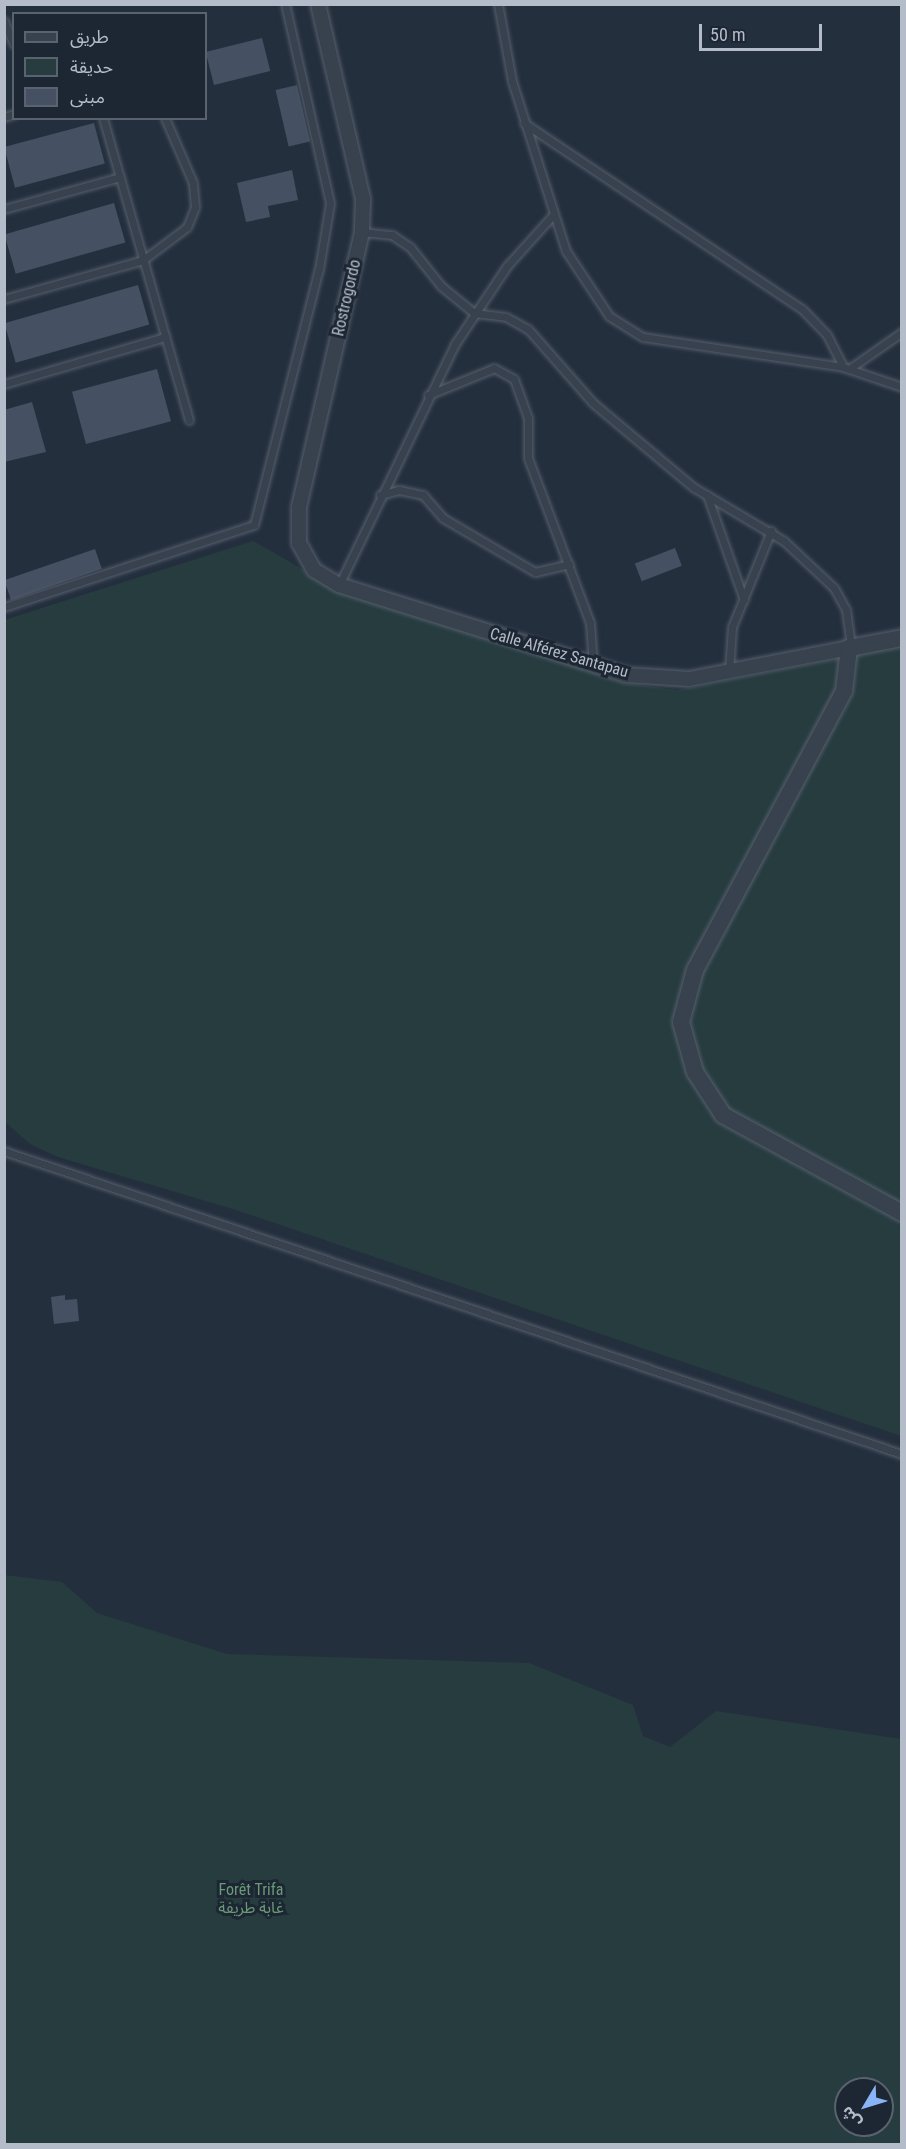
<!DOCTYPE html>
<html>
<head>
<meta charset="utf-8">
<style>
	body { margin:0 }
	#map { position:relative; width:906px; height:2149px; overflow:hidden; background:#242f3e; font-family:"Roboto Condensed","Noto Sans Arabic",sans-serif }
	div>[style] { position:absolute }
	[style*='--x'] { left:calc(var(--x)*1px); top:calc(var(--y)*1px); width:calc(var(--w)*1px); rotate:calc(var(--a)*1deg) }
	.green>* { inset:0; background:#263c3f }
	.building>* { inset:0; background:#455162; transform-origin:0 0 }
	.roads { filter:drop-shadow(0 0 2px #565f6c) drop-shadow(0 0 2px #565f6c) }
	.service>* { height:7px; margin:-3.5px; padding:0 3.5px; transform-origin:3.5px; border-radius:3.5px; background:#38414e }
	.minor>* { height:14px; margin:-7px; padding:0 7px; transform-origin:7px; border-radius:7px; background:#38414e }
	.tertiary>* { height:16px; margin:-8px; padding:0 8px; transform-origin:8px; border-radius:8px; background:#38414e }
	span { translate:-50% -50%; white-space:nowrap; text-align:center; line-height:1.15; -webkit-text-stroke:6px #1d2633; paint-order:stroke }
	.street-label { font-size:16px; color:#b4bcc9 }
	.park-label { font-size:16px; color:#6b9a76 }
	.frame { position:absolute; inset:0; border:6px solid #b4bcc9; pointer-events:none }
	.legend { position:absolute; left:12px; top:12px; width:195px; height:108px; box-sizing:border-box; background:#1d2633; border:2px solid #59626f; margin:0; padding:8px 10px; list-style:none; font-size:18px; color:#b4bcc9 }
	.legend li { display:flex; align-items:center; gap:12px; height:30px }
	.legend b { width:30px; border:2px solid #59626f }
	.north { position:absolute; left:834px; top:2077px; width:60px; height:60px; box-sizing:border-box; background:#1d2633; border:2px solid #59626f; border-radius:50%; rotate:232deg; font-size:16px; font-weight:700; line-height:24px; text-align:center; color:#b4bcc9 }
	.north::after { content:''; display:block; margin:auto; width:21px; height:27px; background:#8ab4f8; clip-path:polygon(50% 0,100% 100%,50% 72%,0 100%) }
	.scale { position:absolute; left:699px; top:24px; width:123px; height:27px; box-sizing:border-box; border:3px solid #b4bcc9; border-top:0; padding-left:8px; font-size:18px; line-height:21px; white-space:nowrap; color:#b4bcc9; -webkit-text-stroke:4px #1d2633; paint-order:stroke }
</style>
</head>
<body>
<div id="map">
	<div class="green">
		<i style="clip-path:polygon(253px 541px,332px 586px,623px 683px,677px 690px,901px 646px,901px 1436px,236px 1210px,58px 1157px,30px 1144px,4px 1121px,4px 620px)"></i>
		<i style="clip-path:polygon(evenodd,5px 1575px,62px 1582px,97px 1613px,227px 1654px,529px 1663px,633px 1705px,643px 1736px,670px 1747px,716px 1711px,901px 1739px,901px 2144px,5px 2144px,5px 1575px,846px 2089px,882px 2089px,882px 2125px,846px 2125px,846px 2089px)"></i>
	</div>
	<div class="building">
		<i style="left:262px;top:38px;width:34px;height:58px;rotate:76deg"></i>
		<i style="left:297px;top:85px;width:58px;height:22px;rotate:77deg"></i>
		<i style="left:94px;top:123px;width:42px;height:93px;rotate:75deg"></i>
		<i style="clip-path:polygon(292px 170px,298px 200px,268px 206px,270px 217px,246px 222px,237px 183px)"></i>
		<i style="left:114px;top:203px;width:41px;height:114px;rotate:74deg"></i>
		<i style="left:138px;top:285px;width:41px;height:139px;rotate:74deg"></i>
		<i style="left:157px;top:369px;width:54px;height:88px;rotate:75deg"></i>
		<i style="clip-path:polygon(32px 402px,46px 452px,4px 462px,4px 410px)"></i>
		<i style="left:675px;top:548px;width:19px;height:43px;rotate:69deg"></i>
		<i style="left:95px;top:549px;width:21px;height:96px;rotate:71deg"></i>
		<i style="clip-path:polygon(65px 1295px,65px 1300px,77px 1299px,79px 1321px,54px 1324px,51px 1297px)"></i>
	</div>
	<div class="roads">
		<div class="service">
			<i style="--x:498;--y:4;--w:78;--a:79.7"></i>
			<i style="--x:512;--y:81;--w:178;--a:72.4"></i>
			<i style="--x:566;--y:251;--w:78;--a:56.5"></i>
			<i style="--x:609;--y:316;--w:40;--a:32"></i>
			<i style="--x:643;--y:337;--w:202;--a:8.5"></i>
			<i style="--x:843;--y:367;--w:62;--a:18.7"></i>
			<i style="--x:4;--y:21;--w:25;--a:67"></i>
			<i style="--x:4;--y:117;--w:10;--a:-17"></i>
			<i style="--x:103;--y:118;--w:314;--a:74.1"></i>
			<i style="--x:524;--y:123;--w:334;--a:33.8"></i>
			<i style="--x:802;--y:309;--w:36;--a:46"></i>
			<i style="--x:827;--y:335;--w:36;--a:63"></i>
			<i style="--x:4;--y:209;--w:120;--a:-15.4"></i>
			<i style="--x:362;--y:232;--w:30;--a:6"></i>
			<i style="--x:392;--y:235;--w:22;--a:34"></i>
			<i style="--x:410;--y:247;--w:50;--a:51.5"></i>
			<i style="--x:441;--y:286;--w:43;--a:39.3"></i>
			<i style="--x:474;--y:313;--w:32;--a:7"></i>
			<i style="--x:506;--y:317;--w:25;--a:29"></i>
			<i style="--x:528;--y:329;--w:98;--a:48.7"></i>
			<i style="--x:593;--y:403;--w:131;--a:40"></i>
			<i style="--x:693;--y:487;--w:106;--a:30.7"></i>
			<i style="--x:784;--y:541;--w:69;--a:43.2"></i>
			<i style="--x:834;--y:588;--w:25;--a:61"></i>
			<i style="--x:846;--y:610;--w:37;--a:82"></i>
			<i style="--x:4;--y:299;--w:144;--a:-15.7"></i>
			<i style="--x:143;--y:260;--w:55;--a:-36.9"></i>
			<i style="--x:187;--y:227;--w:22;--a:-68"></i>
			<i style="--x:195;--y:207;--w:24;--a:-95"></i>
			<i style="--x:193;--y:183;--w:71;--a:-113.3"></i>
			<i style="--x:849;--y:369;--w:65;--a:-34.9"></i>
			<i style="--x:4;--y:384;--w:168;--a:-16.3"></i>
			<i style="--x:428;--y:395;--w:71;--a:-22.2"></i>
			<i style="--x:494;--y:368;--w:23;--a:29"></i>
			<i style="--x:514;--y:379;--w:41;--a:70.3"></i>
			<i style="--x:528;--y:418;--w:40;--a:90"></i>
			<i style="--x:528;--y:458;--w:176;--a:69.4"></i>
			<i style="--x:590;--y:623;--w:42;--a:85.9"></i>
			<i style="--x:380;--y:495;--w:20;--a:-15"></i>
			<i style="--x:399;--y:490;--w:25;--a:12"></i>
			<i style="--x:423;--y:495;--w:30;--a:49"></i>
			<i style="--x:443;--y:518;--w:107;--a:30.4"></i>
			<i style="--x:535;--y:572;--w:35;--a:-13"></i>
			<i style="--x:707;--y:495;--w:111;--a:70.6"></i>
			<i style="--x:339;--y:585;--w:267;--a:-64.3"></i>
			<i style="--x:455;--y:344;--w:94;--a:-56.3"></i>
			<i style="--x:507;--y:266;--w:69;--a:-48"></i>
			<i style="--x:4;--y:607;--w:263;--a:-18.2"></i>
			<i style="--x:254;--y:525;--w:264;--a:-75.8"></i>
			<i style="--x:319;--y:269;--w:67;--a:-80.5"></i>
			<i style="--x:330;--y:203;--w:204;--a:-102.7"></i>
			<i style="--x:729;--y:672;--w:45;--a:-86.2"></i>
			<i style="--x:732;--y:627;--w:104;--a:-67.9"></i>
			<i style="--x:4;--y:1151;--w:948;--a:18.65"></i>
		</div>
		<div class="minor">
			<i style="--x:318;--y:4;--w:200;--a:77"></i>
			<i style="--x:363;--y:199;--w:33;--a:92"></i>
			<i style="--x:362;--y:232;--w:283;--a:102.9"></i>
			<i style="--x:299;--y:508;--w:35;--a:90"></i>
			<i style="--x:299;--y:543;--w:31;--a:61"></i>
			<i style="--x:314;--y:570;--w:29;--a:31"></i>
			<i style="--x:339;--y:585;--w:301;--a:17.4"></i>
			<i style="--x:626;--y:675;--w:63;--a:3.6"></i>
			<i style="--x:689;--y:679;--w:163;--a:-11"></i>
		</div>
		<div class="tertiary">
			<i style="--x:902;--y:638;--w:54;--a:169.3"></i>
			<i style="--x:849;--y:648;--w:43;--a:96.6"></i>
			<i style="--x:844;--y:691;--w:316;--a:118.1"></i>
			<i style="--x:695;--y:970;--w:54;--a:105.1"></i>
			<i style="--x:681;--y:1022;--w:52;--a:74.4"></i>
			<i style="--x:695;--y:1072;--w:51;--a:56.9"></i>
			<i style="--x:723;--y:1115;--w:204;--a:28.7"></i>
		</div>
	</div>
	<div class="street-label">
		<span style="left:347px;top:298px;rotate:-77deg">Rostrogordo</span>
		<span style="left:559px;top:653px;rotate:16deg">Calle Alférez Santapau</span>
	</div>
	<div class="park-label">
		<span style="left:251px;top:1899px">Forêt Trifa<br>غابة طريفة</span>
	</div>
	<div class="frame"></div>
	<ul class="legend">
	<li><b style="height:8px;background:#38414e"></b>طريق</li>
	<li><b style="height:16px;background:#263c3f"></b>حديقة</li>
	<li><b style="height:16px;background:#455162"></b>مبنى</li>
	</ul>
	<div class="north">ش</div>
	<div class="scale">50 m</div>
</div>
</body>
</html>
